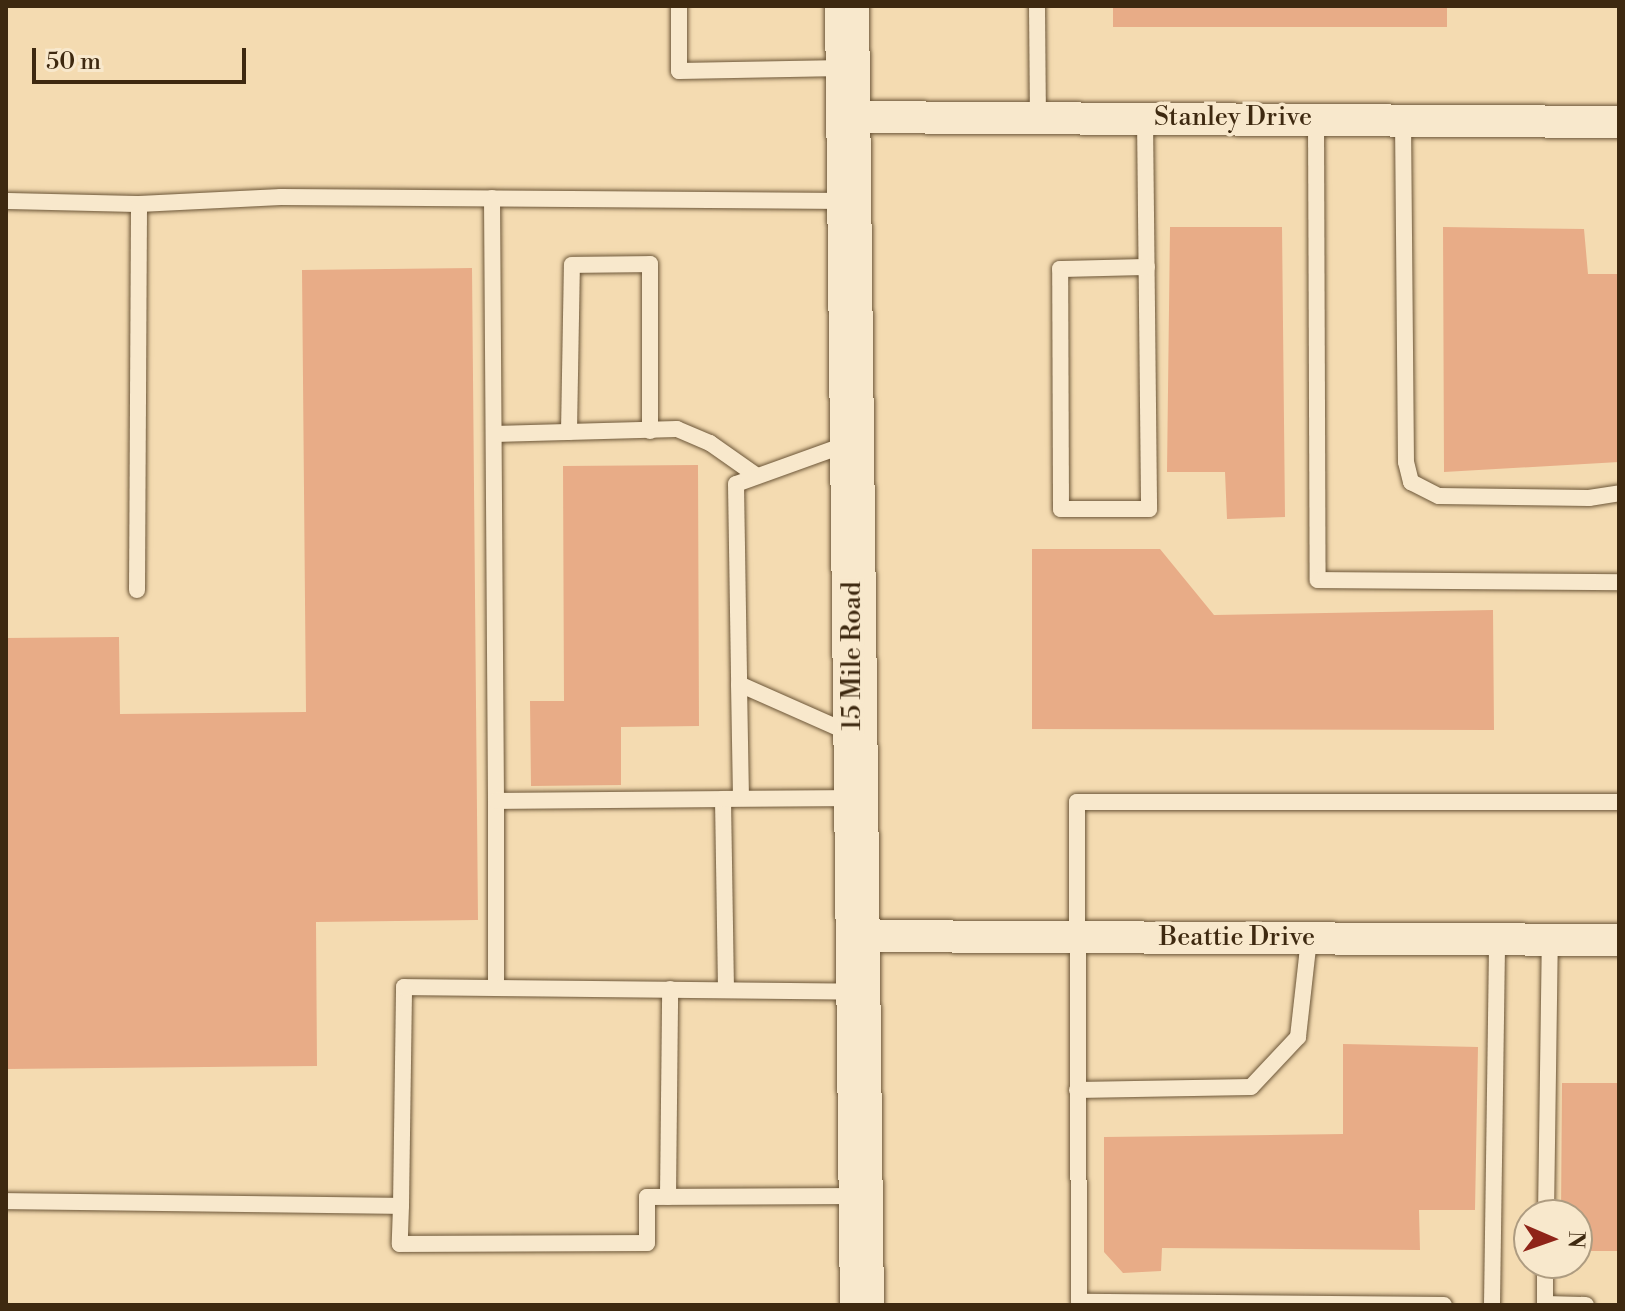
<!DOCTYPE html>
<html>
<head>
<meta charset="utf-8">
<style>
	body { margin:0 }
	#map { position:relative; width:1625px; height:1311px; overflow:hidden; background:#f4dbb1; font-family:"Libre Bodoni",serif }
	div>[style] { position:absolute }
	[style*='--x'] { left:calc(var(--x)*1px); top:calc(var(--y)*1px); width:calc(var(--w)*1px); rotate:calc(var(--a)*1deg) }
	.building>* { inset:0; background:#e8ac87; transform-origin:0 0 }
	.roads { filter:drop-shadow(0 0 2px #6c5638) drop-shadow(0 0 2px #6c5638) }
	.lane>* { height:16px; margin:-8px; padding:0 8px; transform-origin:8px; border-radius:8px; background:#f8e8cc }
	.street>* { height:32px; margin:-16px; padding:0 16px; transform-origin:16px; border-radius:16px; background:#f8e8cc }
	.secondary>* { height:44px; margin:-22px; padding:0 22px; transform-origin:22px; border-radius:22px; background:#f8e8cc }
	span { translate:-50% -50%; white-space:nowrap; text-align:center; line-height:1.15; -webkit-text-stroke:7px #f8e8cc; paint-order:stroke }
	.street-label { font-size:26px; color:#3e2910 }
	.frame { position:absolute; inset:0; border:8px solid #3e2910; pointer-events:none }
	.north { position:absolute; left:1513px; top:1199px; width:80px; height:80px; box-sizing:border-box; background:#f8e8cc; border:2px solid #ae9c81; border-radius:50%; rotate:92deg; font-size:22px; font-weight:700; line-height:32px; text-align:center; color:#3e2910 }
	.north::after { content:''; display:block; margin:auto; width:28px; height:36px; background:#8f2418; clip-path:polygon(50% 0,100% 100%,50% 72%,0 100%) }
	.scale { position:absolute; left:32px; top:48px; width:214px; height:36px; box-sizing:border-box; border:4px solid #3e2910; border-top:0; padding-left:10px; font-size:24px; line-height:28px; white-space:nowrap; color:#3e2910; -webkit-text-stroke:6px #f8e8cc; paint-order:stroke }
</style>
</head>
<body>
<div id="map">
	<div class="building">
		<i style="left:1113px;top:6px;width:334px;height:21px"></i>
		<i style="clip-path:polygon(1170px 227px,1282px 227px,1285px 517px,1227px 519px,1225px 472px,1167px 472px)"></i>
		<i style="clip-path:polygon(1443px 227px,1584px 229px,1588px 274px,1619px 274px,1619px 462px,1444px 472px)"></i>
		<i style="clip-path:polygon(472px 268px,478px 920px,316px 922px,317px 1066px,6px 1069px,6px 638px,119px 637px,120px 714px,306px 712px,302px 270px)"></i>
		<i style="clip-path:polygon(698px 465px,699px 726px,621px 727px,621px 785px,531px 786px,530px 701px,564px 701px,563px 466px)"></i>
		<i style="clip-path:polygon(1032px 549px,1160px 549px,1214px 615px,1493px 610px,1494px 730px,1032px 729px)"></i>
		<i style="clip-path:polygon(1343px 1044px,1478px 1047px,1475px 1210px,1419px 1210px,1420px 1250px,1162px 1248px,1161px 1271px,1123px 1273px,1104px 1252px,1104px 1137px,1343px 1134px)"></i>
		<i style="clip-path:polygon(1562px 1083px,1619px 1083px,1619px 1251px,1577px 1251px,1577px 1215px,1561px 1215px)"></i>
	</div>
	<div class="roads">
		<div class="lane">
			<i style="--x:679;--y:6;--w:65;--a:90"></i>
			<i style="--x:679;--y:71;--w:165;--a:-1"></i>
			<i style="--x:1037;--y:6;--w:111;--a:89.5"></i>
			<i style="--x:1145;--y:118;--w:391;--a:89.4"></i>
			<i style="--x:1149;--y:509;--w:88;--a:180"></i>
			<i style="--x:1061;--y:509;--w:240;--a:-90.2"></i>
			<i style="--x:1060;--y:269;--w:87;--a:-1.3"></i>
			<i style="--x:1316;--y:119;--w:461;--a:89.8"></i>
			<i style="--x:1318;--y:580;--w:301;--a:0.4"></i>
			<i style="--x:1403;--y:120;--w:342;--a:89.5"></i>
			<i style="--x:1406;--y:462;--w:21;--a:76"></i>
			<i style="--x:1411;--y:482;--w:31;--a:27"></i>
			<i style="--x:1439;--y:496;--w:150;--a:0.8"></i>
			<i style="--x:1589;--y:498;--w:30;--a:-9"></i>
			<i style="--x:492;--y:198;--w:603;--a:89.62"></i>
			<i style="--x:6;--y:201;--w:133;--a:1.3"></i>
			<i style="--x:569;--y:432;--w:167;--a:-89"></i>
			<i style="--x:572;--y:265;--w:78;--a:-0.7"></i>
			<i style="--x:650;--y:264;--w:167;--a:90"></i>
			<i style="--x:494;--y:434;--w:183;--a:-1.6"></i>
			<i style="--x:677;--y:429;--w:36;--a:23"></i>
			<i style="--x:710;--y:443;--w:57;--a:35.1"></i>
			<i style="--x:850;--y:443;--w:121;--a:160.2"></i>
			<i style="--x:736;--y:484;--w:200;--a:89.1"></i>
			<i style="--x:739;--y:684;--w:124;--a:23.9"></i>
			<i style="--x:137;--y:590;--w:386;--a:-89.7"></i>
			<i style="--x:139;--y:204;--w:142;--a:-2.8"></i>
			<i style="--x:281;--y:197;--w:565;--a:0.41"></i>
			<i style="--x:739;--y:684;--w:114;--a:89"></i>
			<i style="--x:496;--y:988;--w:187;--a:-90"></i>
			<i style="--x:496;--y:801;--w:227;--a:-0.5"></i>
			<i style="--x:726;--y:990;--w:191;--a:-90.9"></i>
			<i style="--x:723;--y:799;--w:130;--a:-0.4"></i>
			<i style="--x:1077;--y:1090;--w:174;--a:-1"></i>
			<i style="--x:1251;--y:1087;--w:69;--a:-46.8"></i>
			<i style="--x:1298;--y:1037;--w:99;--a:-83.6"></i>
			<i style="--x:668;--y:1197;--w:208;--a:-89.4"></i>
			<i style="--x:6;--y:1201;--w:395;--a:0.7"></i>
			<i style="--x:401;--y:1206;--w:219;--a:-89.2"></i>
			<i style="--x:404;--y:987;--w:451;--a:0.6"></i>
			<i style="--x:401;--y:1206;--w:38;--a:92"></i>
			<i style="--x:400;--y:1244;--w:247;--a:-0.2"></i>
			<i style="--x:647;--y:1243;--w:46;--a:-90"></i>
			<i style="--x:647;--y:1197;--w:211;--a:-0.3"></i>
			<i style="--x:1546;--y:1215;--w:275;--a:-89.2"></i>
			<i style="--x:1545;--y:1263;--w:41;--a:90"></i>
			<i style="--x:1545;--y:1304;--w:41;--a:1.4"></i>
			<i style="--x:1444;--y:1305;--w:365;--a:-179.5"></i>
			<i style="--x:1079;--y:1302;--w:500;--a:-90.23"></i>
			<i style="--x:1077;--y:802;--w:542;--a:0"></i>
			<i style="--x:1492;--y:1305;--w:365;--a:-89.2"></i>
		</div>
		<div class="street">
			<i style="--x:847;--y:117;--w:772;--a:0.37"></i>
			<i style="--x:855;--y:936;--w:764;--a:0.3"></i>
		</div>
		<div class="secondary">
			<i style="--x:847;--y:6;--w:1299;--a:89.34"></i>
		</div>
	</div>
	<div class="street-label">
		<span style="left:1233px;top:118px">Stanley Drive</span>
		<span style="left:853px;top:656px;rotate:-90deg">15 Mile Road</span>
		<span style="left:1237px;top:938px">Beattie Drive</span>
	</div>
	<div class="frame"></div>
	<div class="north">N</div>
	<div class="scale">50 m</div>
</div>
</body>
</html>
